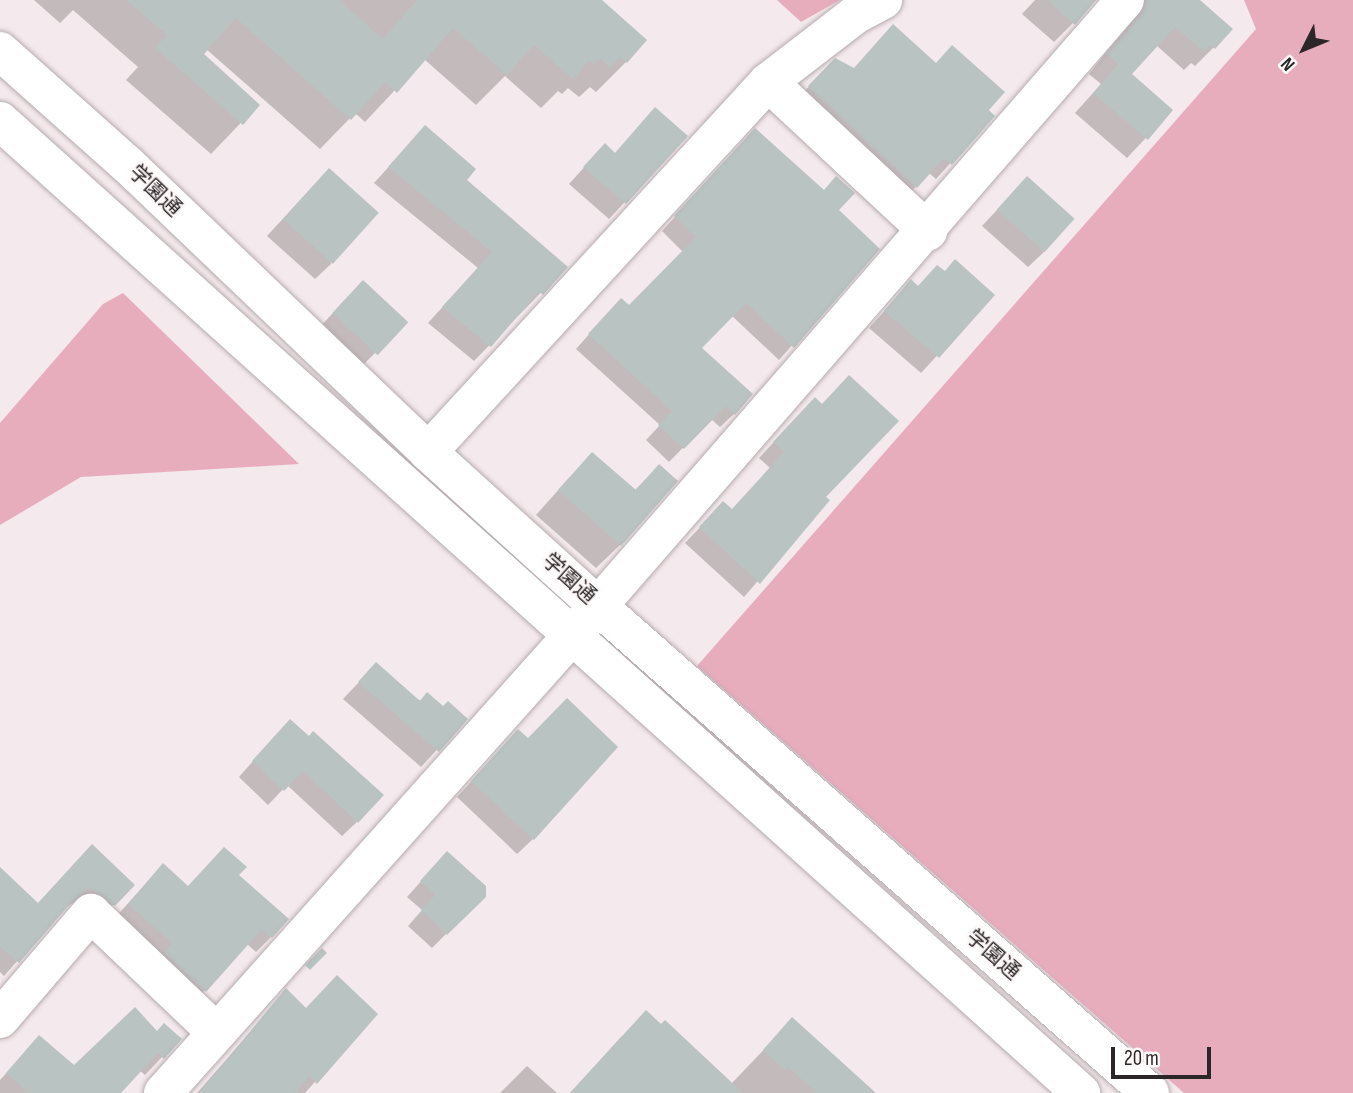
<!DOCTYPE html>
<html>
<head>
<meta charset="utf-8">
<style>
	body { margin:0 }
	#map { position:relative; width:1353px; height:1093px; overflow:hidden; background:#f4e9ec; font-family:"Sofia Sans Condensed","Noto Sans JP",sans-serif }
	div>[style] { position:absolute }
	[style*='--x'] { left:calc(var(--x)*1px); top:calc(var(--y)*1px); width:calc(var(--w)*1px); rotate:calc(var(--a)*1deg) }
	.green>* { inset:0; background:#e8adbd }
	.shadow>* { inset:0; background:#0003 }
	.building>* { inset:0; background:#b8c3c2; transform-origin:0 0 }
	.roads { filter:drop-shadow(0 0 2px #b5abad) drop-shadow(0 0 2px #b5abad) }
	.minor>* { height:38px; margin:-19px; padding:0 19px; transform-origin:19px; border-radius:19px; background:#fff }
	span { translate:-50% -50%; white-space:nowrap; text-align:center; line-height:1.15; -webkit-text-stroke:5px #fef8f9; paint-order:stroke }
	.street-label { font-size:21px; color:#2b2728 }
	.north { position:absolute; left:1269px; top:14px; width:70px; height:70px; -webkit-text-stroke:5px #fef8f9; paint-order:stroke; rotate:227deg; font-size:19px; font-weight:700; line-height:28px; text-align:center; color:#2b2728 }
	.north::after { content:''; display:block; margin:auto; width:24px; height:32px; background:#2b2728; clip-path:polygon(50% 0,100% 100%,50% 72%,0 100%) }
	.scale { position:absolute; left:1111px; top:1047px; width:100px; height:32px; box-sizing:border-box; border:4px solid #2b2728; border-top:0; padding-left:9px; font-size:21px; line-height:24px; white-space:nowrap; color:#2b2728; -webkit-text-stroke:5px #fef8f9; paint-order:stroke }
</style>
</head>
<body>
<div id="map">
	<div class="green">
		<i style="clip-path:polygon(777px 0,840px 0,801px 22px)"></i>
		<i style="clip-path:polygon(1244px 0,1353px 0,1353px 1093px,1184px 1093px,697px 666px,1256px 29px)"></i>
		<i style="clip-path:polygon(123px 293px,299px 464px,81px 477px,0 525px,0 423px,103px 304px)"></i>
	</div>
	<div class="shadow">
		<i style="clip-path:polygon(34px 0,599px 0,626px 62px,596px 92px,590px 87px,579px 97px,568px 88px,562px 94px,558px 91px,541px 108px,505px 76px,476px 105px,424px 59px,365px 122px,355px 113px,320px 149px,206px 49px,201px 54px,258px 105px,211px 154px,126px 80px,138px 67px,73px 10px,60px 23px)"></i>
		<i style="clip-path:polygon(1035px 0,1096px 0,1054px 42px,1022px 14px)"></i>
		<i style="clip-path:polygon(1107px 0,1197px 0,1214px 47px,1195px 66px,1191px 63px,1184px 70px,1156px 45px,1129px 75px,1171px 111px,1127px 158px,1075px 113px,1101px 84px,1089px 74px,1128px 25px)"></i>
		<i style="clip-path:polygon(835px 60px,853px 70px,993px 116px,936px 179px,929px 173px,901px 202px,794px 102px)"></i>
		<i style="clip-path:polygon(425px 127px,464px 180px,566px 267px,474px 361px,428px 323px,478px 268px,374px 183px)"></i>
		<i style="clip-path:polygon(686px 136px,609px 219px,569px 184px,589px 162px)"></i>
		<i style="clip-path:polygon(742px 144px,837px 210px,877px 249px,779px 360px,731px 315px,700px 348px,734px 414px,720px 427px,711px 419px,669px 462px,646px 440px,660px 425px,576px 349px,607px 314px,629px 308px,683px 252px,662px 231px)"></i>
		<i style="clip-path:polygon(313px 186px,331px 264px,315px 279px,267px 236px)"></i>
		<i style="clip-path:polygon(1011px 195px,1044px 252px,1028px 267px,982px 226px)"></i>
		<i style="clip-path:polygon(911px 282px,917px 287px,993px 295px,921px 373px,869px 328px)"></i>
		<i style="clip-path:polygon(347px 298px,375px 353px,359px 369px,317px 330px)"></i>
		<i style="clip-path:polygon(800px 414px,827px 500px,744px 597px,685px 543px,709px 518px,732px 511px,770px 468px,759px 458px)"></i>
		<i style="clip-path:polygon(659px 466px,620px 545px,596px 568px,536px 515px,569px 478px,634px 491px)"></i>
		<i style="clip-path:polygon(361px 680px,443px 708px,465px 719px,421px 767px,343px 699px)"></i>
		<i style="clip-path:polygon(275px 736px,309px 739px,357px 822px,342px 836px,287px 785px,268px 805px,239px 777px)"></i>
		<i style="clip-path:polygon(503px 747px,533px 839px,517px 854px,457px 797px)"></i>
		<i style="clip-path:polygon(78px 860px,132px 885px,100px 918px,76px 901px,63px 909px,4px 976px,0 972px,0 903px,37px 905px)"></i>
		<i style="clip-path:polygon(433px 868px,484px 896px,432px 948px,408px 926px,422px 910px,407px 897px)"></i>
		<i style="clip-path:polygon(236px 876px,271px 937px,256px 952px,247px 944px,190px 1006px,114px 919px,148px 881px,188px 888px)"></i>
		<i style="clip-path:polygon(286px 991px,305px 1009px,375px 1014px,305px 1093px,197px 1093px)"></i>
		<i style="clip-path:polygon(792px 1020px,848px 1093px,570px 1093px,622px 1036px,731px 1084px)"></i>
		<i style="clip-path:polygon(156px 1033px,179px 1039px,145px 1075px,139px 1070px,118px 1093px,0 1093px,0 1080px,22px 1056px,75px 1068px)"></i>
		<i style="clip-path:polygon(527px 1066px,557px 1093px,500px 1093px)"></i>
	</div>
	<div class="building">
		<i style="clip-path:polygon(126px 0,339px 0,383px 39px,417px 0,602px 0,647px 40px,627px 63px,620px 57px,610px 68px,600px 58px,594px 65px,589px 61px,573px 79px,534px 45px,507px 75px,453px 28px,397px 93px,385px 82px,351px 120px,236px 18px,204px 54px,260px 105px,243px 125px,155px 48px,167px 35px)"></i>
		<i style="clip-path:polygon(1047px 0,1096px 0,1075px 25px)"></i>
		<i style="clip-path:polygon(1146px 0,1200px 0,1233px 29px,1215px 49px,1210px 45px,1204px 52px,1175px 27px,1132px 74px,1173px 110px,1148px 140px,1093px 93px,1118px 64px,1107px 54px,1142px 14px)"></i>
		<i style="clip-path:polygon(893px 24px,936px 63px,952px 45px,1005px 92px,989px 110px,995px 116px,952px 165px,944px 158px,917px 188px,808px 86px,835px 58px,854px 68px)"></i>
		<i style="clip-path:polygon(655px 107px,688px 136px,626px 204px,583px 167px,605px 143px,615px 153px)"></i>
		<i style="clip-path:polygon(425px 125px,476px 169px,467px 180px,568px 267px,543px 295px,539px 291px,491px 347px,442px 307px,492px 252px,388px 167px)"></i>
		<i style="clip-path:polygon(755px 128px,824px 190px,836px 176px,855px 193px,839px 210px,880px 249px,794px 348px,746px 303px,702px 348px,753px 394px,735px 415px,726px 406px,684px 449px,658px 425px,672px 411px,588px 334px,621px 298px,629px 305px,696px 237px,674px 216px)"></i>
		<i style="left:329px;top:168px;width:67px;height:69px;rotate:42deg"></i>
		<i style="left:1027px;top:176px;width:64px;height:45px;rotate:42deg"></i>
		<i style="clip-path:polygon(955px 259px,995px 295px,939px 358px,884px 311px,911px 279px,918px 286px,937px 265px,945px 271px)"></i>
		<i style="left:363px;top:280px;width:62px;height:45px;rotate:43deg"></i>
		<i style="clip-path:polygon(849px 375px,899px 421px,826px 497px,830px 500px,760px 584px,699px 527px,723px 501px,732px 509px,784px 452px,773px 442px,815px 397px,822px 404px)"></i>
		<i style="clip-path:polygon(592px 452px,636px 490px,659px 464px,678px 481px,621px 546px,558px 490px)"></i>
		<i style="clip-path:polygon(376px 662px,420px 701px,427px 692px,443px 706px,448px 701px,468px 719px,439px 752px,358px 682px)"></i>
		<i style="clip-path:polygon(567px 698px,618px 747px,534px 840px,471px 781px,518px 729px,528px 738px)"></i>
		<i style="clip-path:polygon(290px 719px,309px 736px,313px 731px,384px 795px,358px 823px,303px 771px,284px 791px,252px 761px)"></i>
		<i style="clip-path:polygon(92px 844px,135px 885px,115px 906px,90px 888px,75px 898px,19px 963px,0 947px,0 867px,38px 903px)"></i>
		<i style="clip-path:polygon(224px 847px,247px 867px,239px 875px,289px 919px,272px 938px,262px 929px,206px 992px,164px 952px,172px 943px,128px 904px,163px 863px,188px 886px)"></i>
		<i style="clip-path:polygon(447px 851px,486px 886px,486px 897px,447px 935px,421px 910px,435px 895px,420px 881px)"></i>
		<i style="left:322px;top:948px;width:7px;height:24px;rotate:45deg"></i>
		<i style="clip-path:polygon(337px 975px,378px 1014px,317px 1084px,309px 1076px,295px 1093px,199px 1093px,286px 988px,306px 1008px)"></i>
		<i style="clip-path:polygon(135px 1007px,157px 1031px,164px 1023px,182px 1039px,164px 1059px,158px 1053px,121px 1093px,29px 1093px,6px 1073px,39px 1035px,74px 1065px)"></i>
		<i style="clip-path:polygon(646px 1010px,661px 1024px,665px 1020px,743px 1093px,570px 1093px)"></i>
		<i style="clip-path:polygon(792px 1017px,876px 1093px,817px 1093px,788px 1067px,785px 1070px,763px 1050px)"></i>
	</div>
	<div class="roads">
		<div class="minor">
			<i style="--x:0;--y:51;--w:170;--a:41.7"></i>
			<i style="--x:127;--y:164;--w:417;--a:43.7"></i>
			<i style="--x:428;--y:452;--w:229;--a:42.2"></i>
			<i style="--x:598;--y:606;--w:736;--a:41.42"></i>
			<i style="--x:768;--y:82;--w:219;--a:43"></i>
			<i style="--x:0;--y:121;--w:1454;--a:41.96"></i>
			<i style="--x:428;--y:452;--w:502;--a:-47.42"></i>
			<i style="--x:768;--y:82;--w:110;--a:-37.6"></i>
			<i style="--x:855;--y:15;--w:32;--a:-28"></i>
			<i style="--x:0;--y:1019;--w:140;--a:-49.4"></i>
			<i style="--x:91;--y:913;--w:171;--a:43.6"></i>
			<i style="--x:163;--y:1093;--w:644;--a:-48.21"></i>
			<i style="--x:592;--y:613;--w:812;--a:-48.99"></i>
		</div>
	</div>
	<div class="street-label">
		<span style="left:155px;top:191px;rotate:44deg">学園通</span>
		<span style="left:569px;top:579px;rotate:42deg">学園通</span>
		<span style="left:993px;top:955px;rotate:41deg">学園通</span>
	</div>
	<div class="north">N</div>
	<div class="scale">20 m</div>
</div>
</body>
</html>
